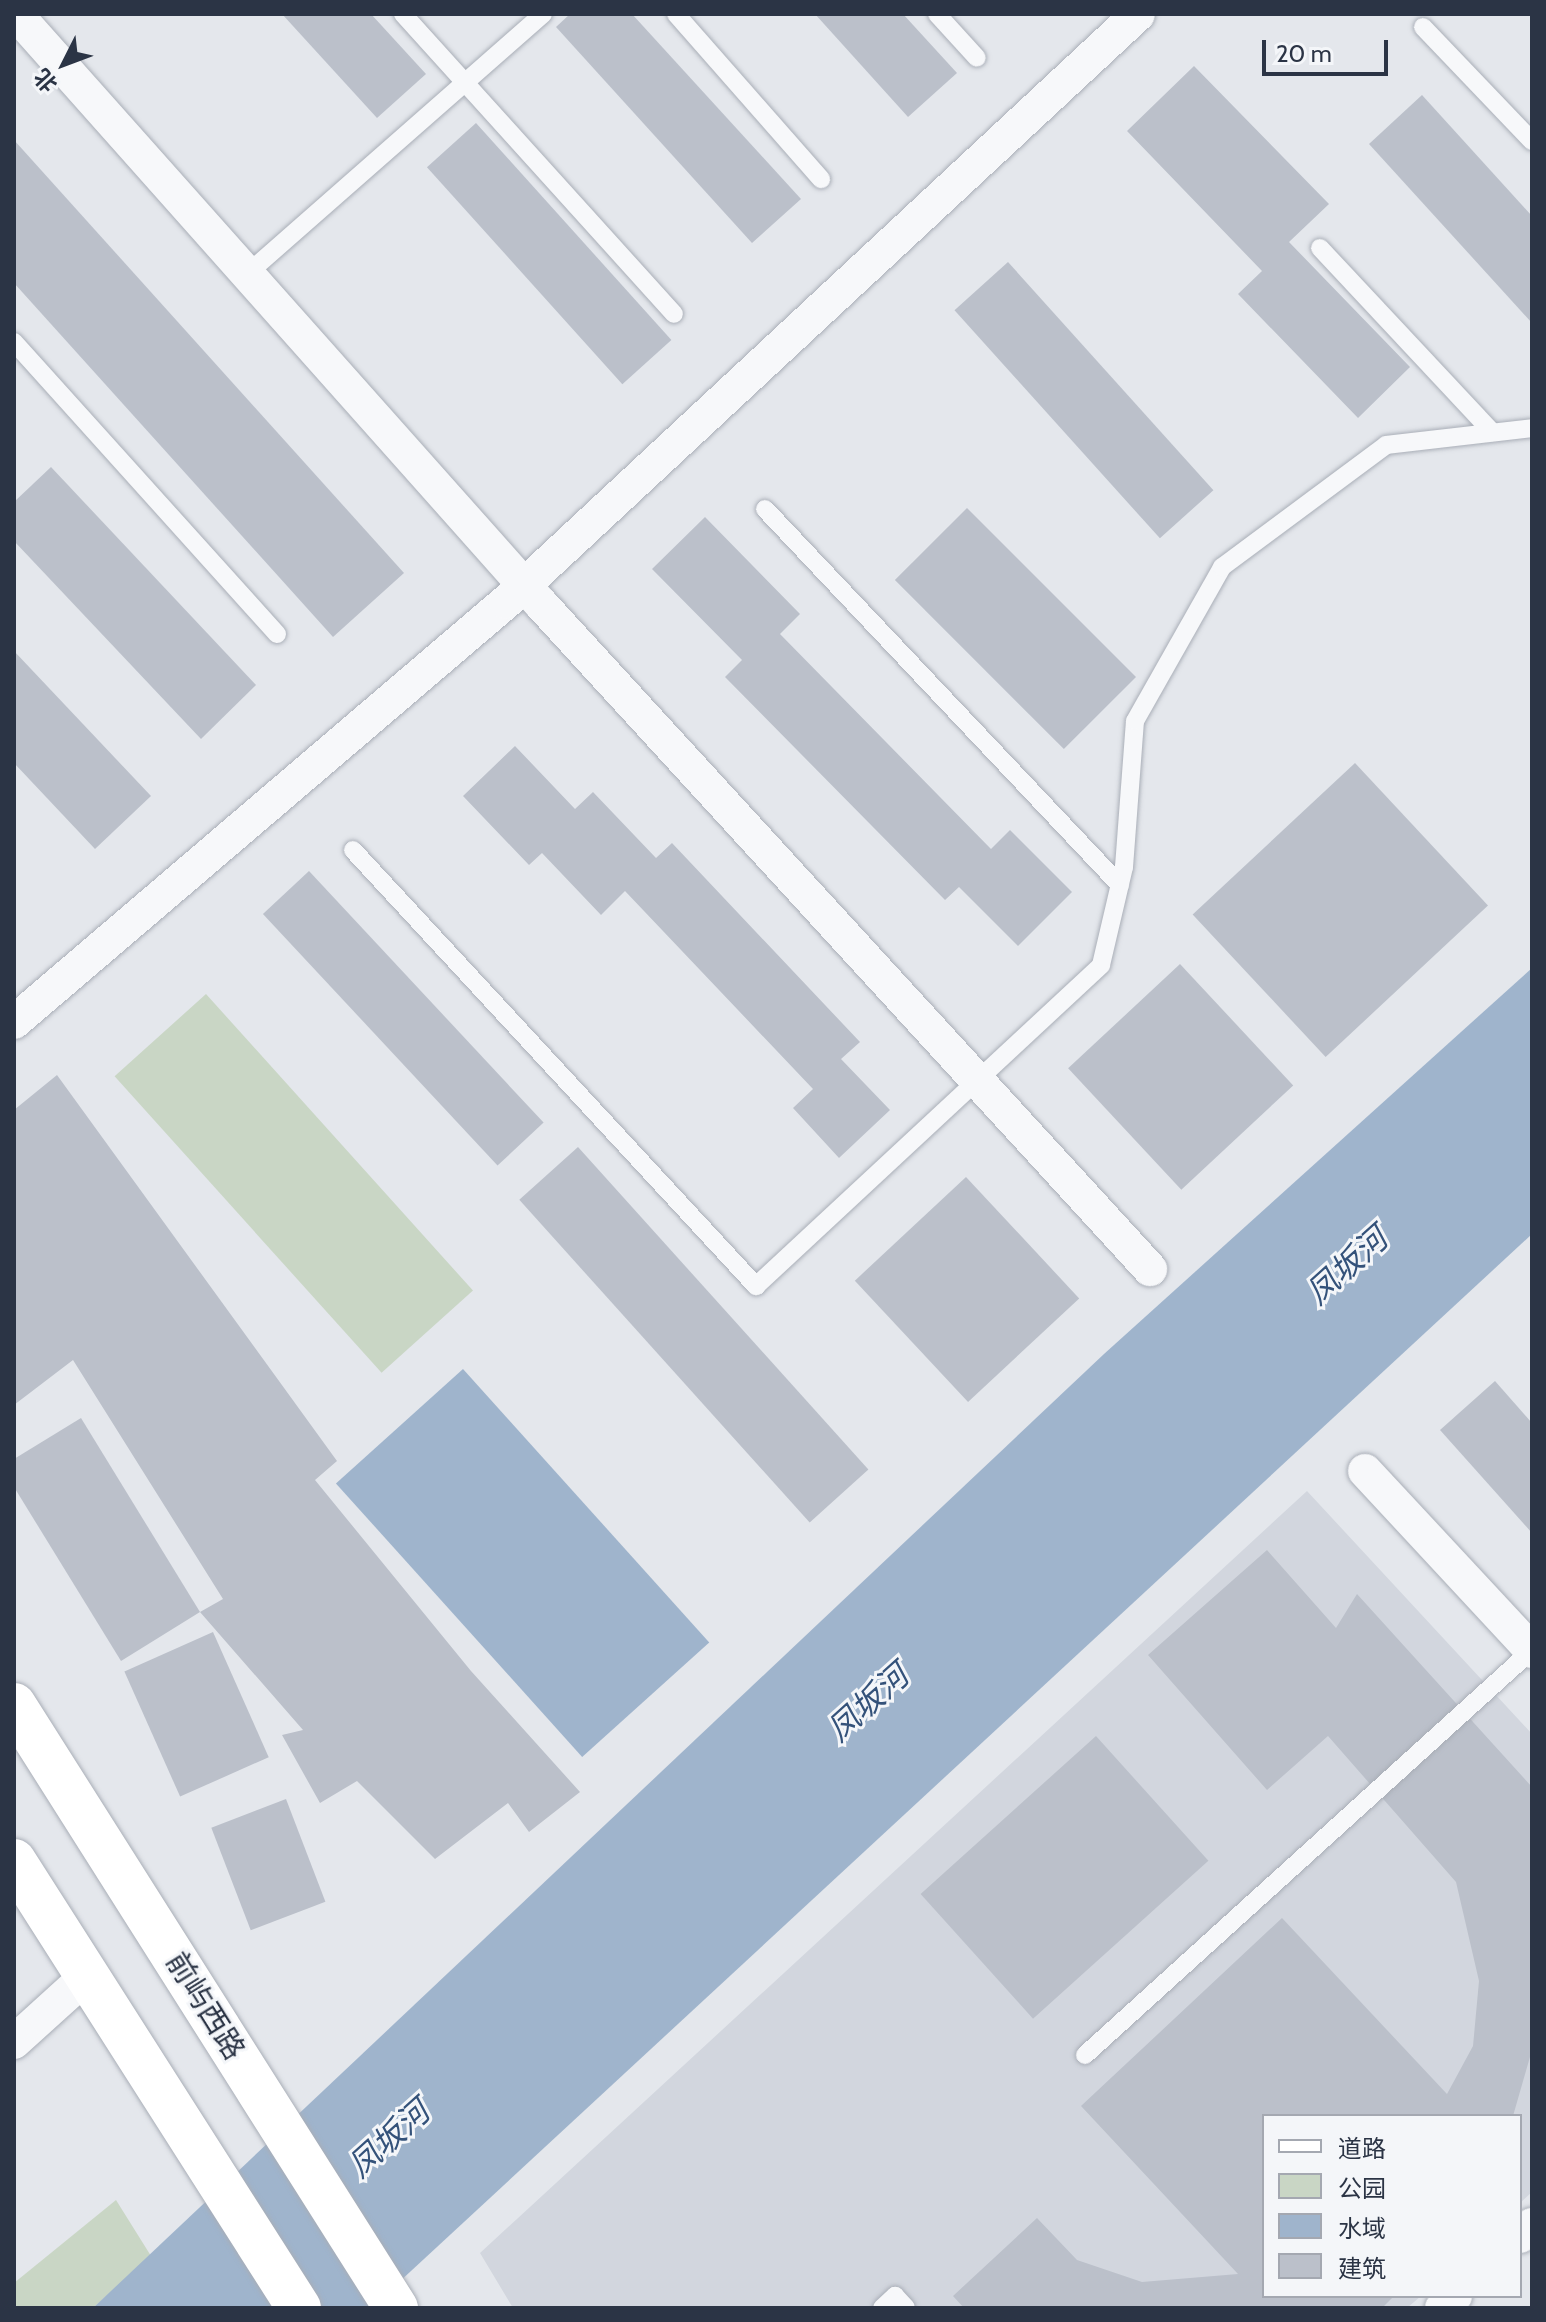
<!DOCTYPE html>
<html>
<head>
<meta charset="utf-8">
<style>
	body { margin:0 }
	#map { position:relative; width:1546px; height:2322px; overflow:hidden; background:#e4e7ec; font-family:Cabin,"Noto Sans SC",sans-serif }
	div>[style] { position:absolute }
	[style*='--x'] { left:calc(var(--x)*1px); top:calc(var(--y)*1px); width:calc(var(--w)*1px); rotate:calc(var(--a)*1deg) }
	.built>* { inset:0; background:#d2d6de }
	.green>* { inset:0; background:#c9d6c5; transform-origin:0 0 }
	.water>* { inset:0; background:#9fb4cc; transform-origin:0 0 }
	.building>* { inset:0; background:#bbc0ca; transform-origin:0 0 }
	.roads { filter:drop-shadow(0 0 2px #a9aeb7) drop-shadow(0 0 2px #a9aeb7) }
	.lane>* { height:18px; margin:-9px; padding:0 9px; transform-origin:9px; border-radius:9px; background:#f7f8fa }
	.street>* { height:34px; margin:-17px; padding:0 17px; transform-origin:17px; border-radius:17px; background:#f7f8fa }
	.primary>* { height:44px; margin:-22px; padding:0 22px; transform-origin:22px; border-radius:22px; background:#fff }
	span { translate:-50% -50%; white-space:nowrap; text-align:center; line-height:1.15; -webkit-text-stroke:6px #f4f6f9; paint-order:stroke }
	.street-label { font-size:30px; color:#2b3445 }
	.water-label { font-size:32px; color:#34527a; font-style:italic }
	.frame { position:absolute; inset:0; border:16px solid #2b3445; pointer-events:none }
	.legend { position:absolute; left:1262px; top:2114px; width:260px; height:184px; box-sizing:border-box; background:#f4f6f9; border:2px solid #a4a8b1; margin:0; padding:10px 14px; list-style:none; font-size:24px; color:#2b3445 }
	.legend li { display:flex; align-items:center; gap:16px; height:40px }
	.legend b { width:40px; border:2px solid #a4a8b1 }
	.north { position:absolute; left:24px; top:24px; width:80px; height:80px; -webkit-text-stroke:6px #f4f6f9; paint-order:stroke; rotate:228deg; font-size:22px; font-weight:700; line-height:32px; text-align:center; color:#2b3445 }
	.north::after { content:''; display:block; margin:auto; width:28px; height:36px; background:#2b3445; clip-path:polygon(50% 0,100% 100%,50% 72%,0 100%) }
	.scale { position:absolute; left:1262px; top:40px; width:126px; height:36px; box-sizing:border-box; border:4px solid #2b3445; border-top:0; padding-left:10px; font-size:24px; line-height:28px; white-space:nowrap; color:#2b3445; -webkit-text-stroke:6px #f4f6f9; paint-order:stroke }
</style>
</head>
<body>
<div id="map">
	<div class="built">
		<i style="clip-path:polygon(1307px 1491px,1532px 1734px,1532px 2192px,1520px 2203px,1520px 2116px,1264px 2116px,1264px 2296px,1421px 2296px,1407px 2308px,513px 2308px,480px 2253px)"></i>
	</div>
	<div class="green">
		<i style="left:206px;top:994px;width:399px;height:123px;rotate:48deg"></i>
		<i style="clip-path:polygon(116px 2200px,151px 2256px,93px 2308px,14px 2308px,14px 2283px)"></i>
	</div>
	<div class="water">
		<i style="clip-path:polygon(1532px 968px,1532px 1234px,371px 2308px,93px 2308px,1104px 1354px)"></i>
		<i style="left:463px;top:1369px;width:368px;height:171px;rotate:48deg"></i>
	</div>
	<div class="building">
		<i style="clip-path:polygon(282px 14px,371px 14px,426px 74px,377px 118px)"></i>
		<i style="clip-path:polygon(570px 14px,632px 14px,801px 199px,752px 243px,556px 27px)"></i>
		<i style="clip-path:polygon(815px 14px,903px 14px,957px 73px,908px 117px)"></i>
		<i style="clip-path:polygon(1194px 66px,1329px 204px,1289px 242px,1410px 367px,1358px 418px,1238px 294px,1262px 271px,1127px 131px)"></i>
		<i style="clip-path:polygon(1422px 95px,1532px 216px,1532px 323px,1369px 144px)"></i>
		<i style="left:476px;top:123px;width:292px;height:66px;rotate:48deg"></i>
		<i style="clip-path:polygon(14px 140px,404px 573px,333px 637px,14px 283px)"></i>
		<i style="left:1008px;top:262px;width:307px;height:72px;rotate:48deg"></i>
		<i style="clip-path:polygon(51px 467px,256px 685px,201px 739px,14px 541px,14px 502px)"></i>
		<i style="left:967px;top:508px;width:239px;height:102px;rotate:45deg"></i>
		<i style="clip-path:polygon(705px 517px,800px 614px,780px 634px,991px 849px,1010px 830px,1072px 892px,1018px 946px,959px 887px,945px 900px,725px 677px,742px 660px,652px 569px)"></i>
		<i style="clip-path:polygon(14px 651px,151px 796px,95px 849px,14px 763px)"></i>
		<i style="clip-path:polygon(515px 746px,575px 809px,593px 792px,656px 858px,672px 843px,860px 1042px,841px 1059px,890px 1110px,839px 1158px,793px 1108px,813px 1089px,625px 891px,601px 915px,542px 853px,529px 865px,463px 796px)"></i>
		<i style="left:1355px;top:763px;width:195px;height:222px;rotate:47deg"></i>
		<i style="left:309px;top:871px;width:344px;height:63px;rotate:47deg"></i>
		<i style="left:1180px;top:964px;width:166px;height:153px;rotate:47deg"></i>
		<i style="clip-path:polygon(57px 1075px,337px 1461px,315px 1480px,471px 1671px,580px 1792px,529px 1832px,508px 1803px,435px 1859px,357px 1781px,320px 1803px,282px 1735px,303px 1730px,200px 1612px,223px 1599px,73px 1360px,14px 1405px,14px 1110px)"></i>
		<i style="left:578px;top:1147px;width:434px;height:79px;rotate:48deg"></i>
		<i style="left:966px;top:1177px;width:166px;height:152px;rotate:47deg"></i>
		<i style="clip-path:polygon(1495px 1381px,1532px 1423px,1532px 1533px,1440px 1430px)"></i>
		<i style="clip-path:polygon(81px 1418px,200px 1612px,121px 1661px,14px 1487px,14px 1459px)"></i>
		<i style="clip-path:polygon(1267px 1550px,1336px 1628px,1357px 1594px,1532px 1787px,1532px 2050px,1513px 2116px,1264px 2116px,1264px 2296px,1394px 2296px,1382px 2308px,964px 2308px,953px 2296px,1037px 2218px,1077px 2260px,1142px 2282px,1238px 2274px,1081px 2106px,1282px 1918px,1447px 2094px,1473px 2046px,1479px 1981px,1456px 1882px,1328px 1736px,1267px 1790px,1148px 1655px)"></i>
		<i style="left:213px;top:1632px;width:137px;height:97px;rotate:66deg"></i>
		<i style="left:1096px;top:1736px;width:168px;height:236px;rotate:48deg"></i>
		<i style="left:286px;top:1799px;width:110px;height:80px;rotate:69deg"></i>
	</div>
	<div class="roads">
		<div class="lane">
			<i style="--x:403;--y:14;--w:404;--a:47.9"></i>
			<i style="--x:676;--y:14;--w:220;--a:48.7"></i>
			<i style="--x:937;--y:14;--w:59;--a:47.7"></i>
			<i style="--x:1423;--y:27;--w:158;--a:46.3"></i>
			<i style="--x:1320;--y:248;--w:252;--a:46.9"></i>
			<i style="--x:247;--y:274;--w:394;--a:-41.3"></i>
			<i style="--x:14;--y:342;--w:393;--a:48"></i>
			<i style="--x:765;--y:509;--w:517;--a:46.65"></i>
			<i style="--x:353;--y:850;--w:594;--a:47.25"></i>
			<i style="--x:756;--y:1286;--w:471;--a:-42.9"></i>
			<i style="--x:1101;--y:965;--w:101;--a:-76.8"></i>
			<i style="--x:1124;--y:867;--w:146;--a:-85.7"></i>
			<i style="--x:1135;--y:721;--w:177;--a:-60.5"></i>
			<i style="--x:1222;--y:567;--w:204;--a:-36.6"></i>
			<i style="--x:1386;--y:445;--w:147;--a:-6.6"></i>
			<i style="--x:1085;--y:2055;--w:603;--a:-42.18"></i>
			<i style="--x:882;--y:2308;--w:18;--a:-43"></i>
			<i style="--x:895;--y:2296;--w:16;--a:47"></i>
		</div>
		<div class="street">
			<i style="--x:16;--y:14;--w:790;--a:48.34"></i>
			<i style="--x:541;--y:604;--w:902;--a:47.52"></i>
			<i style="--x:14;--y:1022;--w:647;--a:-40.49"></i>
			<i style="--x:506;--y:602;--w:863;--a:-42.93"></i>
			<i style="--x:1365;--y:1471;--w:246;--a:47.1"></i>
			<i style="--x:14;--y:2042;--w:100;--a:-42.2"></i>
			<i style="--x:1520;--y:2236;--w:16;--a:-43"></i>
			<i style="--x:1442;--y:2308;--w:18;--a:-43"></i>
		</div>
		<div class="primary">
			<i style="--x:14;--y:1705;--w:714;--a:57.65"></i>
			<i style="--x:14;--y:1861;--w:530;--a:57.48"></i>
		</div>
	</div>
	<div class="street-label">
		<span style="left:205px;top:2006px;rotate:58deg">前屿西路</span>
	</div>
	<div class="water-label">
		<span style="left:1347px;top:1266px;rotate:-42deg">凤坂河</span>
		<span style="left:868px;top:1703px;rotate:-42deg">凤坂河</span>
		<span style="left:389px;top:2139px;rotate:-42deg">凤坂河</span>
	</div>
	<div class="frame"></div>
	<ul class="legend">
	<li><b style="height:10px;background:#fff"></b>道路</li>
	<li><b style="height:22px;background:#c9d6c5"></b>公园</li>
	<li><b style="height:22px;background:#9fb4cc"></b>水域</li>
	<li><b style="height:22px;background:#bbc0ca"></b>建筑</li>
	</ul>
	<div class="north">北</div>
	<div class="scale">20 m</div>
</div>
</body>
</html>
